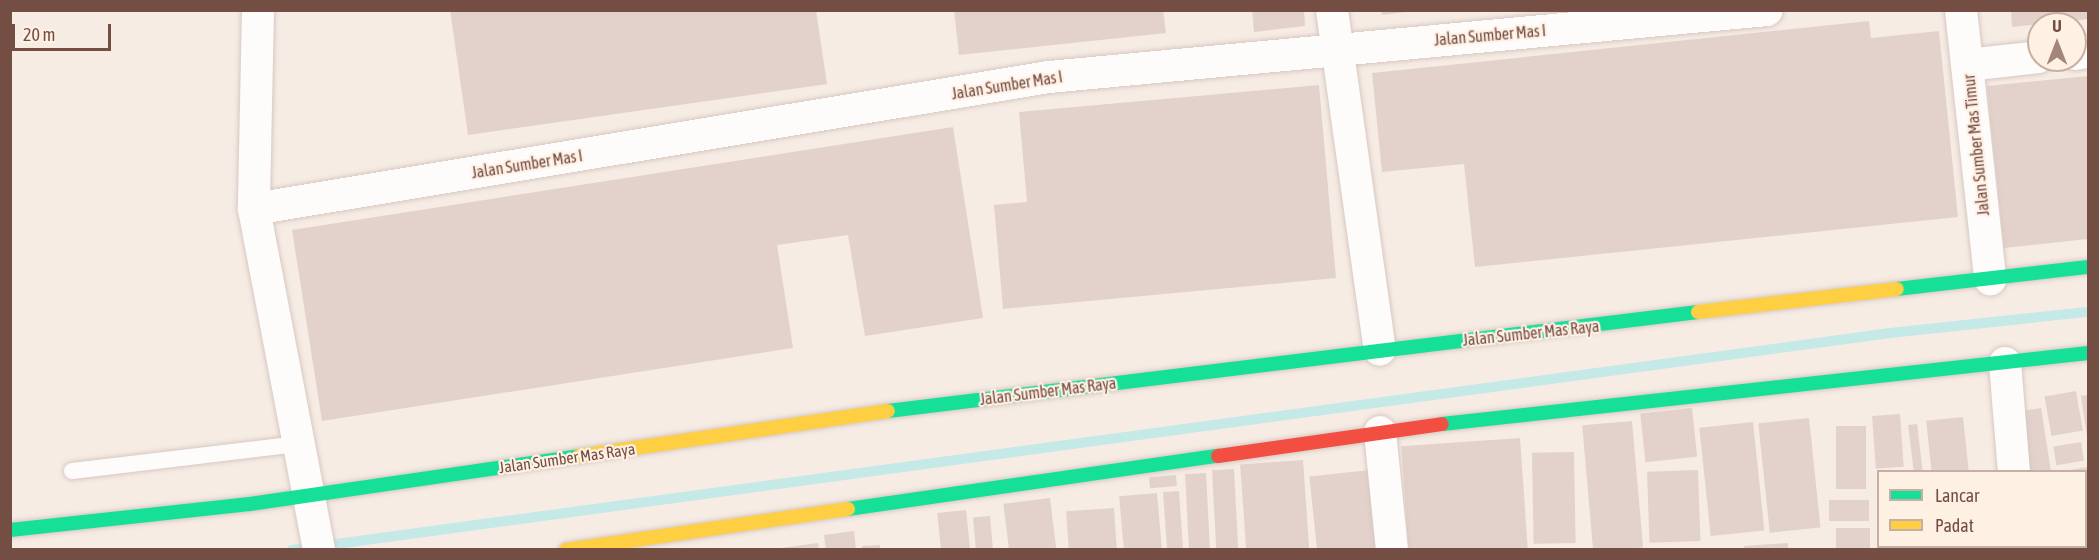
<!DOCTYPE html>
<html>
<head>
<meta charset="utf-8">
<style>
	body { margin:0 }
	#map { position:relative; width:2099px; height:560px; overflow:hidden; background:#f6ece4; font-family:"Asap Condensed",sans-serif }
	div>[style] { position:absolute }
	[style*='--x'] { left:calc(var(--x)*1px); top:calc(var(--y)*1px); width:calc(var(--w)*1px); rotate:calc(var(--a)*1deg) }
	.stream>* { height:10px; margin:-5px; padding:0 5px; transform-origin:5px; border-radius:5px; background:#c5e9e7 }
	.building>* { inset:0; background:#e3d2cb; transform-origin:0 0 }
	.roads { filter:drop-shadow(0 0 2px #d7c8c2) drop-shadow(0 0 2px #d7c8c2) }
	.lane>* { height:16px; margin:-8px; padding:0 8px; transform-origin:8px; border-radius:8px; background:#fefcfb }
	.street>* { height:32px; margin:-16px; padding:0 16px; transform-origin:16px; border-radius:16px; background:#fefcfb }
	.fast>* { height:14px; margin:-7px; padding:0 7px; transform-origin:7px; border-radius:7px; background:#16e098 }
	.slow>* { height:14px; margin:-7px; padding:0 7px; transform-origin:7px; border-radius:7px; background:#ffcf43 }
	.jam>* { height:14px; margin:-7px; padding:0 7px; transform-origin:7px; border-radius:7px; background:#f24e42 }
	span { translate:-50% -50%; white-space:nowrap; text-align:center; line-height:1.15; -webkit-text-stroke:4.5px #fff0e4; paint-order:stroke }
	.street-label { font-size:16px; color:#744d43 }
	.frame { position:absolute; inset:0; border:12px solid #744d43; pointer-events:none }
	.legend { position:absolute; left:1877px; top:470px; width:210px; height:78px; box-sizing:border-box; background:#fff0e4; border:2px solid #c7afa4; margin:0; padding:8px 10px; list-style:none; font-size:18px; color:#744d43 }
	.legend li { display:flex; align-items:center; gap:12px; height:30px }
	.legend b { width:30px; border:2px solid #c7afa4 }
	.north { position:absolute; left:2027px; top:12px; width:60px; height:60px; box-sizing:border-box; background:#fff0e4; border:2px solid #c7afa4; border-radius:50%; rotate:0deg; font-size:16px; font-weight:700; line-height:24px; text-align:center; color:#744d43 }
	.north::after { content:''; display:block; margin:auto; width:21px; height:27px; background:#a2857b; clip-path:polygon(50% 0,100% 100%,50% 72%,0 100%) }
	.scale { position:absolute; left:12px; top:24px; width:99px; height:27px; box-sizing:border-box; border:3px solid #744d43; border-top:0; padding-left:8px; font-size:18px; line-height:21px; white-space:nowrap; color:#744d43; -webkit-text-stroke:4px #fff0e4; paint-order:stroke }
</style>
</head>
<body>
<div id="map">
	<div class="stream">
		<i style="--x:292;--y:550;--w:1613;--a:-7.73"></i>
		<i style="--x:1890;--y:333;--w:199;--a:-6.1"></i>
	</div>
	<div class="building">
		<i style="clip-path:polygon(450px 10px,816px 10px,827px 84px,468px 135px)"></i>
		<i style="clip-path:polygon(954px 10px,1163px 10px,1166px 33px,959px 55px)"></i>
		<i style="clip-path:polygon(1252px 10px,1304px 10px,1305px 26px,1254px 32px)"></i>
		<i style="clip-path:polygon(1381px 10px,1406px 10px,1406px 12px,1382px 15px)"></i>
		<i style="clip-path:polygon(2011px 10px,2088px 10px,2088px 19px,2012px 27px)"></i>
		<i style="clip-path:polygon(1869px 21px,1871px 38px,1939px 31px,1958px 217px,1475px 267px,1464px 164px,1382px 172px,1372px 73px)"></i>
		<i style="clip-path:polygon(2088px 76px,2088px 239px,2004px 248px,1987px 86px)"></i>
		<i style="clip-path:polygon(1319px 85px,1336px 278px,1003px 309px,994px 205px,1027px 202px,1019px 112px)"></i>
		<i style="clip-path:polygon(953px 127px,983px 318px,865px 336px,848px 235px,777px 245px,793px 348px,322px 421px,292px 230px)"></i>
		<i style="left:2076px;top:391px;width:40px;height:32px;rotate:80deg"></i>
		<i style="clip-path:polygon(2088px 395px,2088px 437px,2087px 437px,2081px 396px)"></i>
		<i style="left:1692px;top:408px;width:49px;height:52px;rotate:84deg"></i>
		<i style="left:2041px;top:408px;width:65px;height:25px;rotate:81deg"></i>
		<i style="left:1900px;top:414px;width:53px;height:28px;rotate:86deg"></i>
		<i style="left:1963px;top:417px;width:55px;height:37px;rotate:84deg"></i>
		<i style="left:1809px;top:418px;width:110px;height:51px;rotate:84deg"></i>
		<i style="left:1632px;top:421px;width:127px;height:50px;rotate:85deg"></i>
		<i style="left:1753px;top:422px;width:109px;height:54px;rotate:84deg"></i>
		<i style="left:1917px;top:424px;width:48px;height:9px;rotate:83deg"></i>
		<i style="left:1836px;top:426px;width:30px;height:63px"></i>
		<i style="left:1520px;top:438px;width:112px;height:119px;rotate:86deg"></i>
		<i style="left:2081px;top:442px;width:19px;height:28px;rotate:81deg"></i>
		<i style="left:1574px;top:452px;width:91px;height:42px;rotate:89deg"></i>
		<i style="left:1303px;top:460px;width:90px;height:63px;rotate:86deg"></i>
		<i style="clip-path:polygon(2088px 467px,2088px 495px,2086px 496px,2086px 472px,2069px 470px)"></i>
		<i style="left:1234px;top:469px;width:81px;height:22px;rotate:87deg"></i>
		<i style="left:1370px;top:470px;width:80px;height:61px;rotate:84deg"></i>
		<i style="left:1698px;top:470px;width:71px;height:51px;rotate:88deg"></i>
		<i style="left:1206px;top:473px;width:77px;height:21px;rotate:87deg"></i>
		<i style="left:1176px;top:475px;width:11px;height:27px;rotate:85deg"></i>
		<i style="left:1179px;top:491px;width:59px;height:16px;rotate:86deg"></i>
		<i style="left:1157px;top:493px;width:57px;height:38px;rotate:85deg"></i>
		<i style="left:1050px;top:498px;width:52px;height:47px;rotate:83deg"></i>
		<i style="left:1829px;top:500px;width:40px;height:21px"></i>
		<i style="left:1114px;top:508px;width:42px;height:48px;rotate:86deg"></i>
		<i style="clip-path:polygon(2088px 508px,2088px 542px,2087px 542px,2086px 509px)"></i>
		<i style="left:966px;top:510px;width:40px;height:29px;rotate:84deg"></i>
		<i style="left:990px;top:516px;width:34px;height:17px;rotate:85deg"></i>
		<i style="left:1836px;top:528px;width:34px;height:21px"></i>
		<i style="clip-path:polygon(854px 531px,856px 550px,826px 550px,824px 535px)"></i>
		<i style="clip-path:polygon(818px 543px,819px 550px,781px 550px,781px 548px)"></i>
		<i style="clip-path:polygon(1788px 543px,1788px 550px,1745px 550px,1744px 546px)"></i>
		<i style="clip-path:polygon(880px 545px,880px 550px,862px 550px,862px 546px)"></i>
		<i style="left:1920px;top:546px;width:65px;height:4px"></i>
		<i style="left:2044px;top:546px;width:30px;height:4px"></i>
	</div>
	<div class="roads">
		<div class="lane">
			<i style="--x:72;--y:471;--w:227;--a:-6.8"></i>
		</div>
		<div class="street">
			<i style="--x:258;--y:10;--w:199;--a:91.2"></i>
			<i style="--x:254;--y:209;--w:347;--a:79.2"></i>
			<i style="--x:1332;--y:10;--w:343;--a:82"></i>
			<i style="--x:1961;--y:10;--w:271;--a:83.8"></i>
			<i style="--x:2075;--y:54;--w:13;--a:-9"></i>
			<i style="--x:1967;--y:65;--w:72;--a:-6.3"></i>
			<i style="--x:254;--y:209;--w:806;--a:-9.43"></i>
			<i style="--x:1049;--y:77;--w:721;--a:-5.33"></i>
			<i style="--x:2005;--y:363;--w:109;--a:85.3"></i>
			<i style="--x:1380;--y:432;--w:119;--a:84.2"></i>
			<i style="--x:2020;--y:546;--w:4;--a:90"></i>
		</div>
		<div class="fast">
			<i style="--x:1897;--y:289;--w:192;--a:-6.6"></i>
			<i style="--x:888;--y:411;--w:816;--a:-6.97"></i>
			<i style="--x:1442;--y:424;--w:650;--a:-6.27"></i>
			<i style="--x:848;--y:509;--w:374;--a:-8.2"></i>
			<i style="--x:10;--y:530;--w:241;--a:-6.2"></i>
			<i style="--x:250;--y:504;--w:332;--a:-8.3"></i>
		</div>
		<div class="slow">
			<i style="--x:1698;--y:312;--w:200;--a:-6.6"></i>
			<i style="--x:579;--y:456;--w:312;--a:-8.3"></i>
			<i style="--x:566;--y:550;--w:285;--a:-8.3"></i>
		</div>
		<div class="jam">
			<i style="--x:1218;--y:456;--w:226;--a:-8.1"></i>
		</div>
	</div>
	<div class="street-label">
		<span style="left:1490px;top:35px;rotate:-5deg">Jalan Sumber Mas I</span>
		<span style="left:1007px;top:85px;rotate:-9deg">Jalan Sumber Mas I</span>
		<span style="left:1976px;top:145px;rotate:-96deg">Jalan Sumber Mas Timur</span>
		<span style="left:527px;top:164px;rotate:-9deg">Jalan Sumber Mas I</span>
		<span style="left:1531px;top:333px;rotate:-6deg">Jalan Sumber Mas Raya</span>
		<span style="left:1048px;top:391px;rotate:-7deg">Jalan Sumber Mas Raya</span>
		<span style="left:567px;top:458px;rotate:-8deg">Jalan Sumber Mas Raya</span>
	</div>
	<div class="frame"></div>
	<ul class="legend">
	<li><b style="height:8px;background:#16e098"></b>Lancar</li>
	<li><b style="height:8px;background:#ffcf43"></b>Padat</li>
	</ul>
	<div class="north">U</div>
	<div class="scale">20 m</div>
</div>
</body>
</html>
